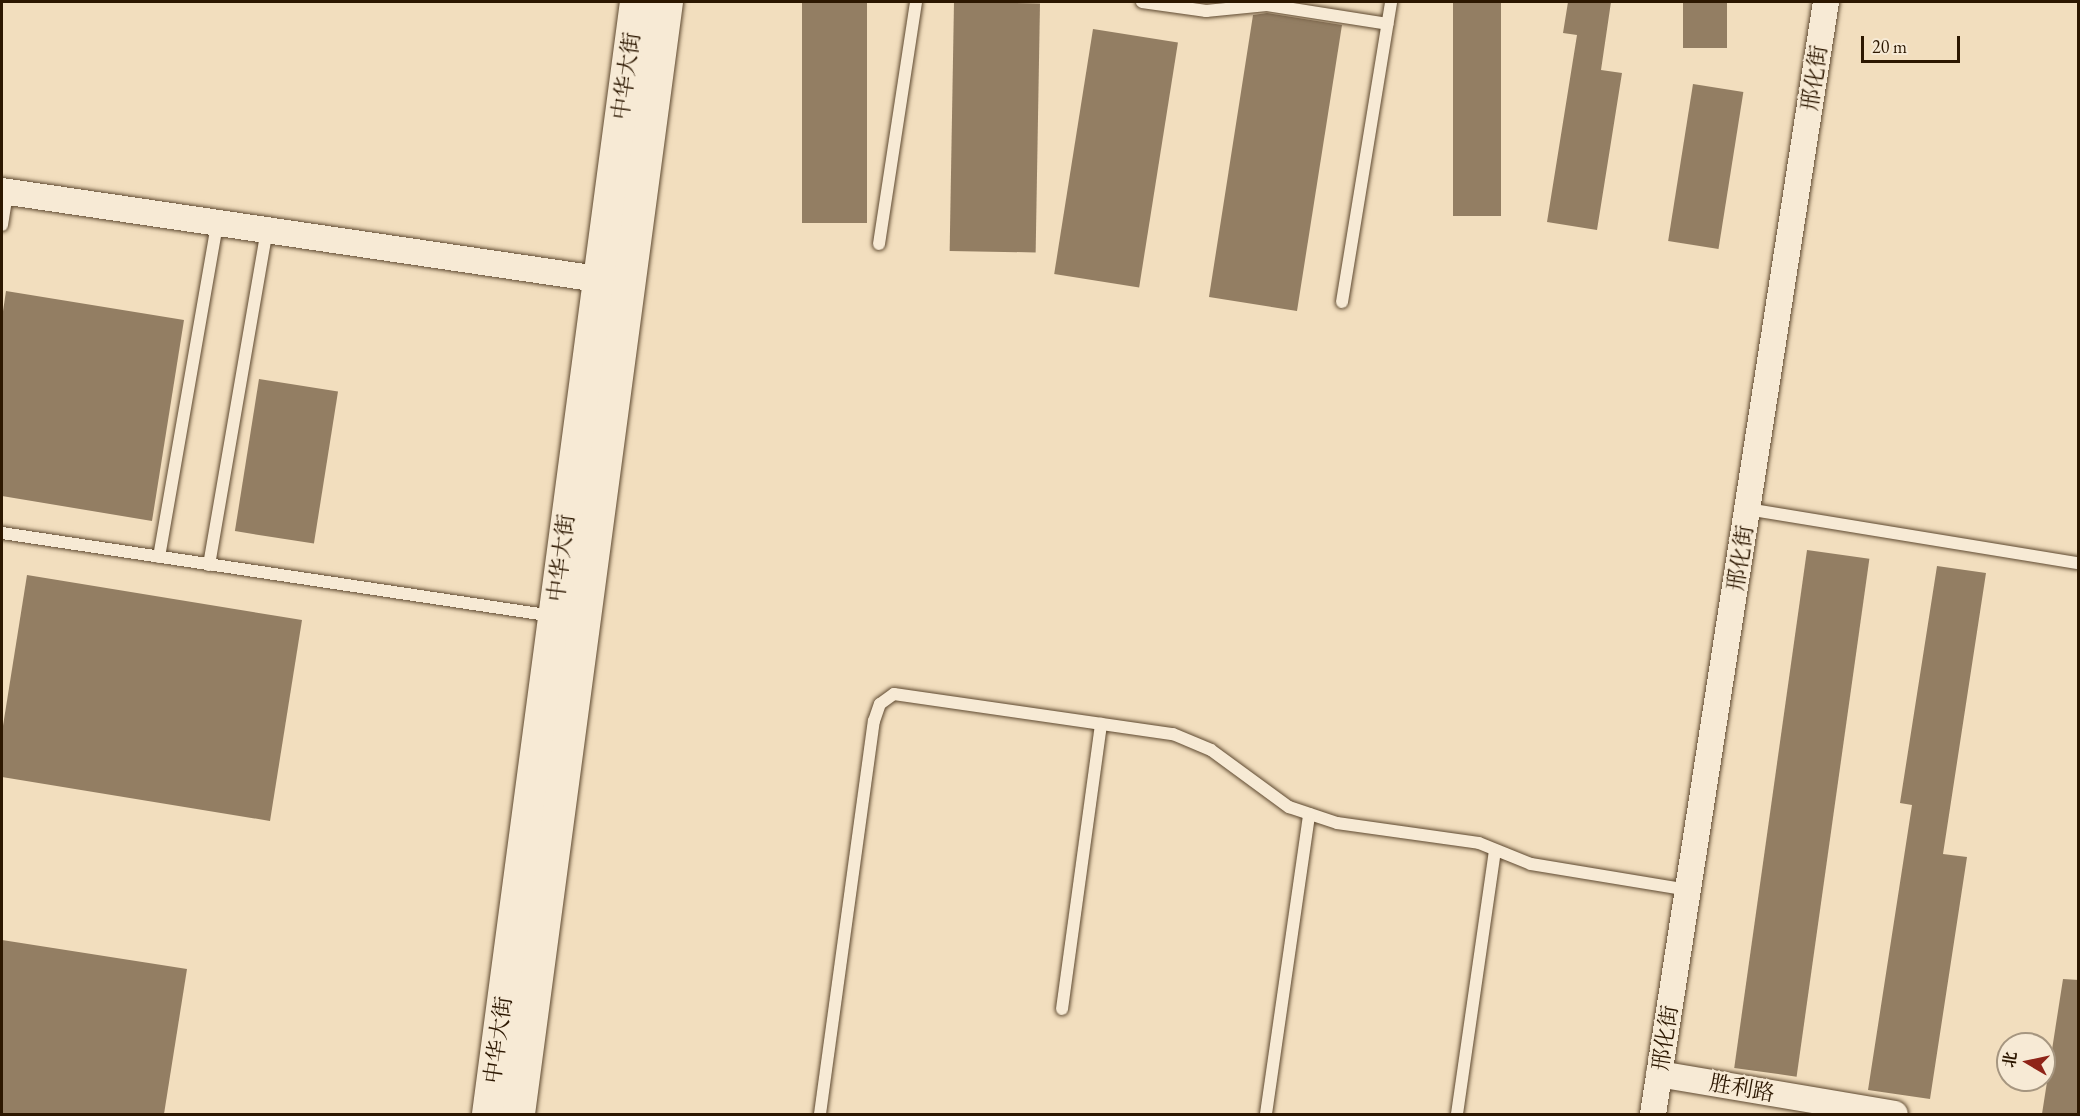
<!DOCTYPE html>
<html>
<head>
<meta charset="utf-8">
<style>
	body { margin:0 }
	#map { position:relative; width:2080px; height:1116px; overflow:hidden; background:#f2debe; font-family:"EB Garamond","Noto Serif SC",serif }
	div>[style] { position:absolute }
	[style*='--x'] { left:calc(var(--x)*1px); top:calc(var(--y)*1px); width:calc(var(--w)*1px); rotate:calc(var(--a)*1deg) }
	.building>* { inset:0; background:#937e63; transform-origin:0 0 }
	.roads { filter:drop-shadow(0 0 2px #5e4930) drop-shadow(0 0 2px #5e4930) }
	.service>* { height:12px; margin:-6px; padding:0 6px; transform-origin:6px; border-radius:6px; background:#f7ead5 }
	.minor>* { height:26px; margin:-13px; padding:0 13px; transform-origin:13px; border-radius:13px; background:#f7ead5 }
	.tertiary>* { height:32px; margin:-16px; padding:0 16px; transform-origin:16px; border-radius:16px; background:#f7ead5 }
	span { translate:-50% -50%; white-space:nowrap; text-align:center; line-height:1.15; -webkit-text-stroke:4.5px #f7ead5; paint-order:stroke }
	.street-label { font-size:22px; color:#2c1700 }
	.frame { position:absolute; inset:0; border:3px solid #2c1700; pointer-events:none }
	.north { position:absolute; left:1996px; top:1032px; width:60px; height:60px; box-sizing:border-box; background:#f7ead5; border:2px solid #a69680; border-radius:50%; rotate:279deg; font-size:16px; font-weight:700; line-height:24px; text-align:center; color:#2c1700 }
	.north::after { content:''; display:block; margin:auto; width:21px; height:27px; background:#8f2418; clip-path:polygon(50% 0,100% 100%,50% 72%,0 100%) }
	.scale { position:absolute; left:1861px; top:36px; width:99px; height:27px; box-sizing:border-box; border:3px solid #2c1700; border-top:0; padding-left:8px; font-size:18px; line-height:21px; white-space:nowrap; color:#2c1700; -webkit-text-stroke:4px #f7ead5; paint-order:stroke }
</style>
</head>
<body>
<div id="map">
	<div class="building">
		<i style="left:802px;top:2px;width:65px;height:221px"></i>
		<i style="left:954px;top:2px;width:86px;height:249px;rotate:1deg"></i>
		<i style="left:1453px;top:2px;width:48px;height:214px"></i>
		<i style="clip-path:polygon(1568px 2px,1611px 2px,1601px 70px,1622px 73px,1597px 230px,1547px 222px,1577px 35px,1563px 33px)"></i>
		<i style="left:1683px;top:2px;width:44px;height:46px"></i>
		<i style="clip-path:polygon(1267px 13px,1342px 25px,1297px 311px,1209px 297px,1253px 15px)"></i>
		<i style="left:1093px;top:29px;width:86px;height:248px;rotate:9deg"></i>
		<i style="left:1693px;top:84px;width:51px;height:159px;rotate:9deg"></i>
		<i style="clip-path:polygon(6px 291px,184px 320px,152px 521px,2px 496px,2px 318px)"></i>
		<i style="left:259px;top:379px;width:80px;height:154px;rotate:9deg"></i>
		<i style="left:1807px;top:550px;width:63px;height:523px;rotate:8deg"></i>
		<i style="clip-path:polygon(1937px 566px,1986px 573px,1943px 854px,1967px 857px,1930px 1099px,1868px 1090px,1912px 805px,1900px 803px)"></i>
		<i style="clip-path:polygon(27px 575px,302px 620px,270px 821px,2px 777px,2px 732px)"></i>
		<i style="clip-path:polygon(2px 940px,187px 969px,164px 1114px,2px 1114px)"></i>
		<i style="clip-path:polygon(2063px 979px,2079px 980px,2079px 1114px,2042px 1114px)"></i>
	</div>
	<div class="roads">
		<div class="service">
			<i style="--x:1142;--y:2;--w:65;--a:8"></i>
			<i style="--x:1206;--y:11;--w:61;--a:-5.6"></i>
			<i style="--x:1267;--y:5;--w:122;--a:8.9"></i>
			<i style="--x:2;--y:225;--w:33;--a:-81"></i>
			<i style="--x:879;--y:244;--w:245;--a:-81.3"></i>
			<i style="--x:1342;--y:302;--w:304;--a:-80.7"></i>
			<i style="--x:1747;--y:509;--w:335;--a:9.3"></i>
			<i style="--x:2;--y:533;--w:557;--a:8.57"></i>
			<i style="--x:159;--y:557;--w:339;--a:-80.1"></i>
			<i style="--x:209;--y:565;--w:340;--a:-80.2"></i>
			<i style="--x:1062;--y:1009;--w:288;--a:-82.2"></i>
			<i style="--x:820;--y:1114;--w:397;--a:-82.2"></i>
			<i style="--x:874;--y:721;--w:18;--a:-71"></i>
			<i style="--x:880;--y:704;--w:17;--a:-36"></i>
			<i style="--x:894;--y:694;--w:282;--a:8.2"></i>
			<i style="--x:1173;--y:734;--w:41;--a:22.8"></i>
			<i style="--x:1211;--y:750;--w:97;--a:36.2"></i>
			<i style="--x:1289;--y:807;--w:51;--a:18.4"></i>
			<i style="--x:1337;--y:823;--w:143;--a:8"></i>
			<i style="--x:1479;--y:843;--w:56;--a:22"></i>
			<i style="--x:1531;--y:864;--w:159;--a:9.4"></i>
			<i style="--x:1266;--y:1114;--w:303;--a:-81.8"></i>
			<i style="--x:1457;--y:1114;--w:266;--a:-81.8"></i>
		</div>
		<div class="minor">
			<i style="--x:2;--y:191;--w:602;--a:8.4"></i>
			<i style="--x:1659;--y:1074;--w:239;--a:9.6"></i>
			<i style="--x:1653;--y:1114;--w:1125;--a:-81.16"></i>
		</div>
		<div class="tertiary">
			<i style="--x:488;--y:1114;--w:1122;--a:-82.42"></i>
			<i style="--x:519;--y:1114;--w:1122;--a:-82.42"></i>
		</div>
	</div>
	<div class="street-label">
		<span style="left:626px;top:76px;rotate:-82deg">中华大街</span>
		<span style="left:1814px;top:78px;rotate:-81deg">邢化街</span>
		<span style="left:561px;top:558px;rotate:-83deg">中华大街</span>
		<span style="left:1740px;top:558px;rotate:-81deg">邢化街</span>
		<span style="left:1665px;top:1038px;rotate:-81deg">邢化街</span>
		<span style="left:498px;top:1040px;rotate:-82deg">中华大街</span>
		<span style="left:1742px;top:1088px;rotate:10deg">胜利路</span>
	</div>
	<div class="frame"></div>
	<div class="north">北</div>
	<div class="scale">20 m</div>
</div>
</body>
</html>
